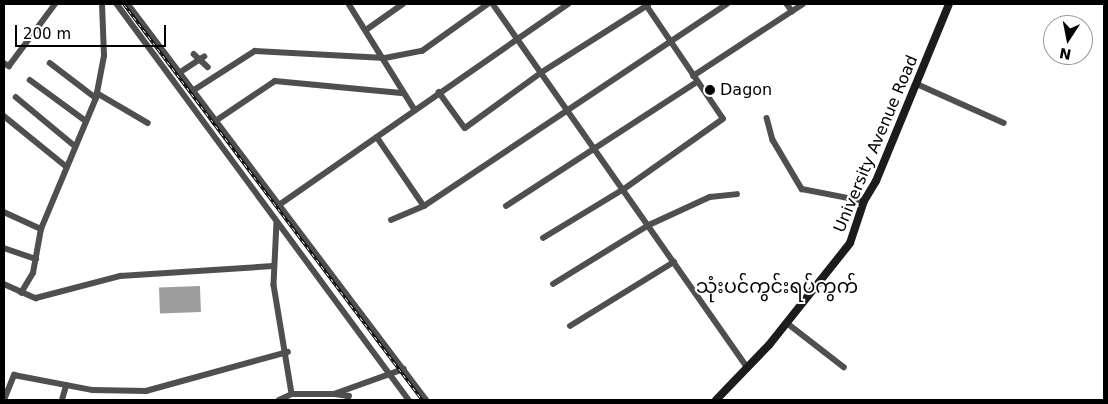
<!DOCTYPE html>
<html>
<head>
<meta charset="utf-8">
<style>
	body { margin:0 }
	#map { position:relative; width:1108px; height:404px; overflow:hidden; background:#fff; font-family:"DejaVu Sans","Noto Sans Myanmar",sans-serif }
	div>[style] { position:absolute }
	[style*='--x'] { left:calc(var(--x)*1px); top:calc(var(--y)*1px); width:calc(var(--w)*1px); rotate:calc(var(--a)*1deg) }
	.water>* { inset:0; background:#9d9d9d; transform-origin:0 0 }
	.minor>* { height:5.5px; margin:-2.75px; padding:0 2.75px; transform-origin:2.75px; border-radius:2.75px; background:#4f4f4f }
	.secondary>* { height:8px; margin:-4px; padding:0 4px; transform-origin:4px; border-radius:4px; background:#1c1c1c }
	.rail>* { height:3px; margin-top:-1.5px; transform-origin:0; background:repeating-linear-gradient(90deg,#fff 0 4px,#000 0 8px); box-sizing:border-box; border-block:1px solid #000 }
	.dots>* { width:14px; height:14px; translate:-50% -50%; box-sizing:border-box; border:2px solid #fff; border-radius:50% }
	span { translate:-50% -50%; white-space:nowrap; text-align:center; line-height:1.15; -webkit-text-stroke:4px #fff; paint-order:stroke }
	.poi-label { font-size:16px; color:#000 }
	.left { translate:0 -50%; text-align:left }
	.street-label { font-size:16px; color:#000 }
	.quarter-label { font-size:19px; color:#000 }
	.frame { position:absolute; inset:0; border:5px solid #000; pointer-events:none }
	.north { position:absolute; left:1043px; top:15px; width:50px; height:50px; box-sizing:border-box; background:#fff; border:1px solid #999; border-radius:50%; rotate:191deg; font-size:14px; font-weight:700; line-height:20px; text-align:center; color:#000 }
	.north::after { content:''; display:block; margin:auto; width:18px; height:22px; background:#000; clip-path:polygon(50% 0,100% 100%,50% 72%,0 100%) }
	.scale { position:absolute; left:15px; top:25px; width:151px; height:22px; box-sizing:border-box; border:2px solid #000; border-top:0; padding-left:6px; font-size:15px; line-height:18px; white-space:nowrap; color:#000; -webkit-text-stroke:4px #fff; paint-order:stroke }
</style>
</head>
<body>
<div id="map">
	<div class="water">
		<i style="left:200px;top:286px;width:26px;height:41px;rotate:88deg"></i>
	</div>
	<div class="minor">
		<i style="--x:117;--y:4;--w:492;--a:53.6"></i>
		<i style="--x:128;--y:4;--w:496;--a:53"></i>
		<i style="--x:349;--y:4;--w:125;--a:58.1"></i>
		<i style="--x:493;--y:4;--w:444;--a:55"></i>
		<i style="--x:787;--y:4;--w:9;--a:54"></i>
		<i style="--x:366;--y:30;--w:45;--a:-35.1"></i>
		<i style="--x:194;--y:54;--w:19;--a:43"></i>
		<i style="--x:4;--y:63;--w:6;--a:31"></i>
		<i style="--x:9;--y:66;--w:77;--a:-53.4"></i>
		<i style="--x:50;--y:63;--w:58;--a:37.3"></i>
		<i style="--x:179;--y:73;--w:30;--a:-33"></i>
		<i style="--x:693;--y:76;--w:131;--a:-33.2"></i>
		<i style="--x:30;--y:80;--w:69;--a:36.2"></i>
		<i style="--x:917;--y:84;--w:95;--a:24.1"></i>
		<i style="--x:194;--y:90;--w:72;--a:-32.6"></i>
		<i style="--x:255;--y:51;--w:130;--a:3.1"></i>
		<i style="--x:385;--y:58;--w:38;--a:-11"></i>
		<i style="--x:422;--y:51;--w:81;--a:-35.5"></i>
		<i style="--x:439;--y:92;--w:44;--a:54.2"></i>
		<i style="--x:465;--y:128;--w:95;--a:-36"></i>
		<i style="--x:542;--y:72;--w:125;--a:-32.3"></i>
		<i style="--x:97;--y:93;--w:59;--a:30.5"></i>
		<i style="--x:16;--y:97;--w:77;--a:39.7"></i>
		<i style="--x:4;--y:116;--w:81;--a:39"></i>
		<i style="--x:767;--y:118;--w:23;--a:75"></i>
		<i style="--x:773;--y:140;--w:57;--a:59.4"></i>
		<i style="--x:802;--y:189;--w:63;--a:11"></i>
		<i style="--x:214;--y:122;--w:73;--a:-33.9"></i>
		<i style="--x:275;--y:81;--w:129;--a:5.4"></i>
		<i style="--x:377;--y:137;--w:83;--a:55.7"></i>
		<i style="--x:279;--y:205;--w:352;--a:-34.8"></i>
		<i style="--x:506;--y:206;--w:228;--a:-33"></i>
		<i style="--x:4;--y:212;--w:41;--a:24.7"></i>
		<i style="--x:391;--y:220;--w:36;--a:-23"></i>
		<i style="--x:424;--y:206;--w:364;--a:-33.7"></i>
		<i style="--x:277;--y:223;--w:62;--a:92.8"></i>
		<i style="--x:274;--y:285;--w:110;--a:80.6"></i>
		<i style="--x:543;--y:238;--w:95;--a:-31.2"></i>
		<i style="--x:624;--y:189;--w:121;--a:-35.3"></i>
		<i style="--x:723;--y:119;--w:139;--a:-124.1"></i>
		<i style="--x:4;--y:248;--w:34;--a:19"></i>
		<i style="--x:4;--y:284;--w:35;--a:24"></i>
		<i style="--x:36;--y:298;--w:87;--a:-14.7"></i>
		<i style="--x:120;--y:276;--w:153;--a:-3.7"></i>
		<i style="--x:553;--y:284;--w:113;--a:-31.6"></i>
		<i style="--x:649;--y:225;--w:67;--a:-24.7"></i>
		<i style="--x:710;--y:197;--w:27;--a:-6"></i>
		<i style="--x:21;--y:293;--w:23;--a:-59"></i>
		<i style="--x:33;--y:273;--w:45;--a:-79.7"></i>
		<i style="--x:41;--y:229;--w:142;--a:-67.2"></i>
		<i style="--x:96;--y:98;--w:43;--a:-79.2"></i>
		<i style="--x:104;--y:56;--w:52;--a:-92.2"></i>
		<i style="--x:787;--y:323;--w:72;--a:37.7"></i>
		<i style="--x:570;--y:326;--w:122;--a:-31.6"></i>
		<i style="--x:335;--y:394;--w:14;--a:8"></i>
		<i style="--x:349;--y:396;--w:4;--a:104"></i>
		<i style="--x:4;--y:400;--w:27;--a:-68"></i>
		<i style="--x:14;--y:375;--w:80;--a:10.8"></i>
		<i style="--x:93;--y:390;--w:53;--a:1.1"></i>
		<i style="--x:146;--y:391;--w:147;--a:-15.4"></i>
		<i style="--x:62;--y:400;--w:15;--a:-74"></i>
		<i style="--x:279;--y:400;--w:14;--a:-25"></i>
		<i style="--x:292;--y:394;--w:42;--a:0"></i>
		<i style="--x:334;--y:394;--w:74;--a:-19.7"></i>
	</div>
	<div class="secondary">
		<i style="--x:716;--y:400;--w:76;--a:-46.1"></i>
		<i style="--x:769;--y:345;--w:130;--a:-51.5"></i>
		<i style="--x:850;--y:243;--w:44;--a:-71.6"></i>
		<i style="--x:864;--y:201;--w:23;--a:-59"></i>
		<i style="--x:876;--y:181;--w:191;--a:-67.6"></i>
	</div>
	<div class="rail">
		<i style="--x:124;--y:4;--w:496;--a:53"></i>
	</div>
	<div class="dots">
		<i style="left:710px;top:90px;background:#000"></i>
	</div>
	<div class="poi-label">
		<span class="left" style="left:720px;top:90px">Dagon</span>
	</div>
	<div class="street-label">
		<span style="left:876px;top:144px;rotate:-67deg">University Avenue Road</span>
	</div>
	<div class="quarter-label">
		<span style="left:777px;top:287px">သုံးပင်ကွင်းရပ်ကွက်</span>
	</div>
	<div class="frame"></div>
	<div class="north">N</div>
	<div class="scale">200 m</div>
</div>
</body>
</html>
